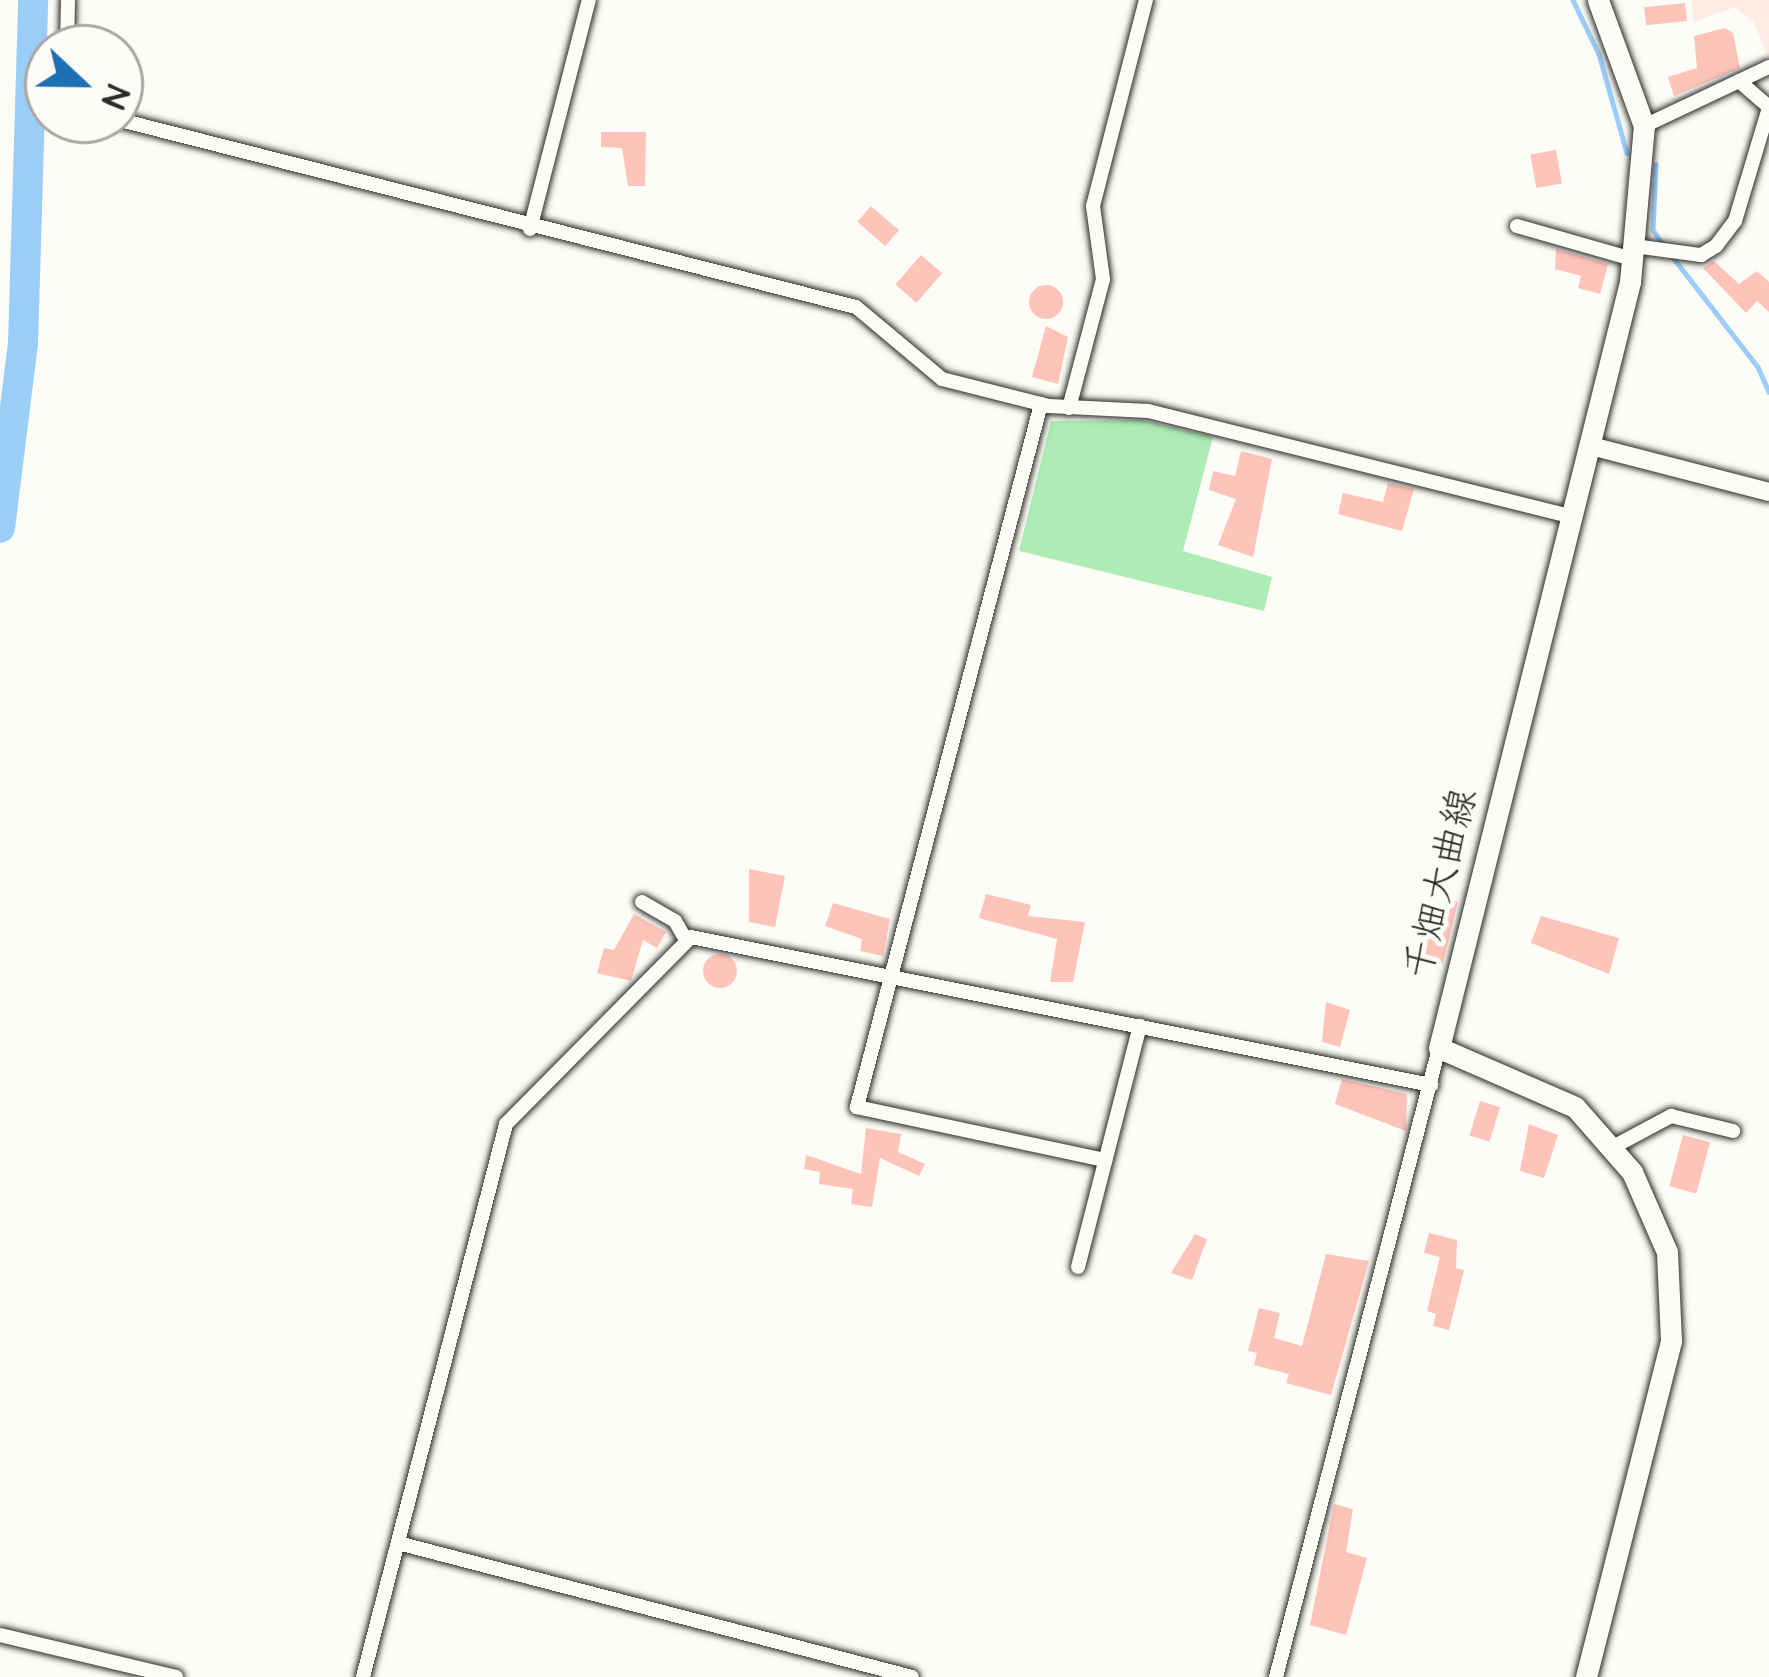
<!DOCTYPE html>
<html>
<head>
<meta charset="utf-8">
<style>
	body { margin:0 }
	#map { position:relative; width:1769px; height:1677px; overflow:hidden; background:#fdfcf7; font-family:"Architects Daughter","Klee One",sans-serif }
	div>[style] { position:absolute }
	[style*='--x'] { left:calc(var(--x)*1px); top:calc(var(--y)*1px); width:calc(var(--w)*1px); rotate:calc(var(--a)*1deg) }
	.built>* { inset:0; background:#feebe4 }
	.green>* { inset:0; background:#adecb4 }
	.stream>* { height:4.5px; margin:-2.25px; padding:0 2.25px; transform-origin:2.25px; border-radius:2.25px; background:#9acdf7 }
	.river>* { height:30px; margin:-15px; padding:0 15px; transform-origin:15px; border-radius:15px; background:#9acdf7 }
	.building>* { inset:0; background:#ffc4b9; transform-origin:0 0 }
	.round { border-radius:50% }
	.roads { filter:drop-shadow(0 0 3px #2b2b2b) drop-shadow(0 0 3px #2b2b2b) }
	.minor>* { height:14px; margin:-7px; padding:0 7px; transform-origin:7px; border-radius:7px; background:#fdfcf7 }
	.tertiary>* { height:18px; margin:-9px; padding:0 9px; transform-origin:9px; border-radius:9px; background:#fdfcf7 }
	.secondary>* { height:21px; margin:-10.5px; padding:0 10.5px; transform-origin:10.5px; border-radius:10.5px; background:#fdfcf7 }
	span { translate:-50% -50%; white-space:nowrap; text-align:center; line-height:1.15; -webkit-text-stroke:10px #fdfcf7; paint-order:stroke }
	.street-label { font-size:39px; color:#2b2b2b }
	.north { position:absolute; left:24px; top:24px; width:120px; height:120px; box-sizing:border-box; background:#fdfcf7; border:3px solid #a9a8a5; border-radius:50%; rotate:112deg; font-size:33px; font-weight:700; line-height:48px; text-align:center; color:#2b2b2b }
	.north::after { content:''; display:block; margin:auto; width:42px; height:54px; background:#1f6fb2; clip-path:polygon(50% 0,100% 100%,50% 72%,0 100%) }
</style>
</head>
<body>
<div id="map">
	<div class="built">
		<i style="clip-path:polygon(1692px 0,1769px 0,1769px 61px,1754px 22px,1735px 7px,1694px 22px)"></i>
	</div>
	<div class="green">
		<i style="clip-path:polygon(1142px 420px,1213px 437px,1183px 551px,1272px 577px,1264px 611px,1019px 551px,1051px 421px)"></i>
	</div>
	<div class="stream">
		<i style="--x:1573;--y:0;--w:60;--a:64.3"></i>
		<i style="--x:1599;--y:54;--w:103;--a:74.2"></i>
		<i style="--x:1656;--y:164;--w:66;--a:92.6"></i>
		<i style="--x:1653;--y:230;--w:21;--a:55"></i>
		<i style="--x:1672;--y:256;--w:140;--a:52.2"></i>
		<i style="--x:1758;--y:367;--w:27;--a:66"></i>
	</div>
	<div class="river">
		<i style="--x:0;--y:528;--w:185;--a:-82.9"></i>
		<i style="--x:23;--y:344;--w:344;--a:-88.3"></i>
	</div>
	<div class="building">
		<i style="left:1685px;top:3px;width:18px;height:41px;rotate:84deg"></i>
		<i style="clip-path:polygon(1725px 28px,1733px 33px,1740px 68px,1674px 96px,1668px 77px,1697px 68px,1694px 36px)"></i>
		<i style="clip-path:polygon(601px 132px,646px 132px,645px 186px,628px 186px,622px 148px,601px 147px)"></i>
		<i style="left:1556px;top:150px;width:34px;height:26px;rotate:80deg"></i>
		<i style="left:871px;top:206px;width:37px;height:21px;rotate:41deg"></i>
		<i style="clip-path:polygon(1556px 249px,1608px 264px,1600px 294px,1578px 288px,1581px 276px,1555px 269px)"></i>
		<i style="left:921px;top:255px;width:28px;height:39px;rotate:41deg"></i>
		<i style="clip-path:polygon(1714px 261px,1739px 284px,1757px 271px,1769px 282px,1769px 312px,1757px 301px,1746px 313px,1703px 268px)"></i>
		<i class="round" style="left:1029px;top:285px;width:34px;height:34px"></i>
		<i style="clip-path:polygon(1046px 326px,1068px 337px,1058px 384px,1032px 377px)"></i>
		<i style="clip-path:polygon(1241px 451px,1272px 459px,1253px 557px,1218px 545px,1236px 499px,1209px 490px,1213px 471px,1235px 476px)"></i>
		<i style="clip-path:polygon(1388px 483px,1414px 489px,1402px 531px,1338px 514px,1343px 493px,1383px 502px)"></i>
		<i style="clip-path:polygon(749px 869px,785px 876px,775px 927px,749px 922px)"></i>
		<i style="clip-path:polygon(986px 894px,1031px 905px,1028px 916px,1085px 922px,1073px 982px,1050px 982px,1057px 939px,979px 918px)"></i>
		<i style="clip-path:polygon(1447px 899px,1458px 902px,1443px 963px,1424px 958px,1430px 921px,1440px 924px)"></i>
		<i style="clip-path:polygon(833px 903px,890px 919px,883px 956px,860px 951px,862px 939px,825px 926px)"></i>
		<i style="clip-path:polygon(634px 914px,666px 932px,657px 948px,643px 940px,631px 981px,597px 973px,604px 948px,614px 950px)"></i>
		<i style="clip-path:polygon(1541px 916px,1619px 938px,1609px 974px,1531px 943px)"></i>
		<i class="round" style="left:703px;top:954px;width:34px;height:34px"></i>
		<i style="clip-path:polygon(1326px 1002px,1350px 1010px,1340px 1047px,1322px 1042px)"></i>
		<i style="clip-path:polygon(1342px 1079px,1407px 1094px,1406px 1131px,1335px 1104px)"></i>
		<i style="left:1480px;top:1101px;width:21px;height:36px;rotate:17deg"></i>
		<i style="clip-path:polygon(1529px 1124px,1558px 1135px,1544px 1178px,1520px 1171px)"></i>
		<i style="clip-path:polygon(866px 1128px,901px 1134px,898px 1152px,925px 1164px,919px 1176px,880px 1158px,872px 1207px,851px 1204px,853px 1189px,819px 1184px,820px 1172px,804px 1169px,806px 1155px,861px 1174px)"></i>
		<i style="left:1683px;top:1135px;width:28px;height:53px;rotate:15deg"></i>
		<i style="clip-path:polygon(1429px 1233px,1457px 1240px,1456px 1268px,1464px 1270px,1449px 1330px,1433px 1326px,1436px 1314px,1427px 1311px,1440px 1257px,1424px 1253px)"></i>
		<i style="clip-path:polygon(1195px 1234px,1207px 1239px,1192px 1280px,1171px 1273px)"></i>
		<i style="clip-path:polygon(1326px 1254px,1369px 1261px,1331px 1395px,1286px 1383px,1289px 1374px,1254px 1365px,1257px 1353px,1248px 1351px,1259px 1308px,1280px 1313px,1274px 1338px,1302px 1346px)"></i>
		<i style="clip-path:polygon(1334px 1504px,1353px 1509px,1346px 1552px,1367px 1558px,1346px 1635px,1310px 1625px)"></i>
	</div>
	<div class="roads">
		<div class="minor">
			<i style="--x:67;--y:48;--w:48;--a:-88.8"></i>
			<i style="--x:1739;--y:81;--w:40;--a:41"></i>
			<i style="--x:120;--y:120;--w:759;--a:14.26"></i>
			<i style="--x:856;--y:307;--w:112;--a:39.9"></i>
			<i style="--x:942;--y:379;--w:110;--a:14.2"></i>
			<i style="--x:1049;--y:406;--w:99;--a:2.9"></i>
			<i style="--x:1148;--y:411;--w:437;--a:14"></i>
			<i style="--x:1644;--y:126;--w:138;--a:-25.3"></i>
			<i style="--x:1517;--y:226;--w:120;--a:16"></i>
			<i style="--x:530;--y:229;--w:236;--a:-75.6"></i>
			<i style="--x:1634;--y:246;--w:68;--a:7.7"></i>
			<i style="--x:1701;--y:255;--w:17;--a:-31"></i>
			<i style="--x:1716;--y:246;--w:31;--a:-53"></i>
			<i style="--x:1735;--y:221;--w:118;--a:-73.3"></i>
			<i style="--x:1041;--y:404;--w:727;--a:104.67"></i>
			<i style="--x:857;--y:1107;--w:254;--a:12.1"></i>
			<i style="--x:1069;--y:408;--w:133;--a:-75.2"></i>
			<i style="--x:1103;--y:279;--w:74;--a:-97.8"></i>
			<i style="--x:1093;--y:206;--w:213;--a:-75.6"></i>
			<i style="--x:642;--y:902;--w:38;--a:30"></i>
			<i style="--x:675;--y:921;--w:22;--a:60"></i>
			<i style="--x:1615;--y:1146;--w:64;--a:-28.2"></i>
			<i style="--x:1671;--y:1116;--w:64;--a:13.6"></i>
			<i style="--x:1078;--y:1267;--w:249;--a:-75.6"></i>
			<i style="--x:398;--y:1543;--w:531;--a:14.61"></i>
			<i style="--x:0;--y:1635;--w:181;--a:13.4"></i>
			<i style="--x:363;--y:1677;--w:571;--a:-75.5"></i>
			<i style="--x:506;--y:1124;--w:263;--a:-45.3"></i>
			<i style="--x:691;--y:937;--w:755;--a:11.31"></i>
			<i style="--x:1276;--y:1677;--w:650;--a:-75.47"></i>
		</div>
		<div class="tertiary">
			<i style="--x:1591;--y:446;--w:184;--a:14.5"></i>
		</div>
		<div class="secondary">
			<i style="--x:1586;--y:1677;--w:347;--a:-75.8"></i>
			<i style="--x:1671;--y:1341;--w:89;--a:-92.6"></i>
			<i style="--x:1667;--y:1252;--w:87;--a:-113.6"></i>
			<i style="--x:1632;--y:1172;--w:86;--a:-131.2"></i>
			<i style="--x:1575;--y:1107;--w:148;--a:-156.5"></i>
			<i style="--x:1439;--y:1048;--w:789;--a:-76"></i>
			<i style="--x:1630;--y:282;--w:157;--a:-84.9"></i>
			<i style="--x:1644;--y:126;--w:134;--a:-110.1"></i>
		</div>
	</div>
	<div class="street-label">
		<span style="left:1442px;top:884px;rotate:-76deg">千畑大曲線</span>
	</div>
	<div class="north">N</div>
</div>
</body>
</html>
